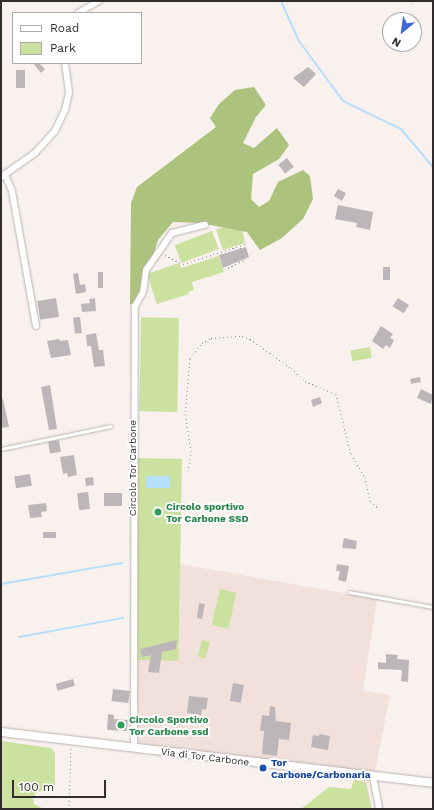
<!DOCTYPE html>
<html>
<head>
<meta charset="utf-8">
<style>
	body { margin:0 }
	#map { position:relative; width:434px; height:810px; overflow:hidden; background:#f9f1ed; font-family:"Work Sans",sans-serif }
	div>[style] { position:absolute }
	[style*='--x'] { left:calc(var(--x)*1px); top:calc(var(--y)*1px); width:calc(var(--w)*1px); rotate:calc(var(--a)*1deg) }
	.built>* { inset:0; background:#f1e1da }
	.green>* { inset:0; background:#cbe1a0; transform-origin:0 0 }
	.forest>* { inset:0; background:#acc37e }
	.water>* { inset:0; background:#b6dffa; transform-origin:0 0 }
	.stream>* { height:2px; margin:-1px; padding:0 1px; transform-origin:1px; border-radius:1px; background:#b6dffa }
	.building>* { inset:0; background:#bdb6b9; transform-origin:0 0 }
	.path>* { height:1px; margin-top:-0.5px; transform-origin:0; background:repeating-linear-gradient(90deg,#8f8a87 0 1px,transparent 0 4px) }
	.roads { filter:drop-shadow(0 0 1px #bab2af) drop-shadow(0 0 1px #bab2af) }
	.service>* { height:3px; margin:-1.5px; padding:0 1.5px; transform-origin:1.5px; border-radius:1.5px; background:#fff }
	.minor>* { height:6px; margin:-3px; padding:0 3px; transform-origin:3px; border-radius:3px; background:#fff }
	.secondary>* { height:8px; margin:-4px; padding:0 4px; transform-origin:4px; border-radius:4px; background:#fff }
	.dots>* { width:11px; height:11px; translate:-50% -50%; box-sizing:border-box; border:2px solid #fff; border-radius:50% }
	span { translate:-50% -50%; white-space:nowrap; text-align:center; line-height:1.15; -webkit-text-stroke:3.5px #fff; paint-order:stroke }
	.street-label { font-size:10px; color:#302d2c }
	.leisure-label { font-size:10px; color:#27864d; font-weight:700 }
	.left { translate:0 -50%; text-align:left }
	.transit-label { font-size:10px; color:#164399; font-weight:700 }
	.frame { position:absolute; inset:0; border:2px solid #302d2c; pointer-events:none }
	.legend { position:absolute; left:12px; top:12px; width:130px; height:52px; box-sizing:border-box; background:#fff; border:1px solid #acabab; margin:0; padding:5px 7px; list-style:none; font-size:12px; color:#302d2c }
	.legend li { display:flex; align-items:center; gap:8px; height:20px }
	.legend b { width:20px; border:1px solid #acabab }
	.north { position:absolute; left:382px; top:12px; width:40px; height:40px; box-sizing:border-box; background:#fff; border:1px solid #acabab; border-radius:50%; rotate:209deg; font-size:11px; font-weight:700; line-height:16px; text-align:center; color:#302d2c }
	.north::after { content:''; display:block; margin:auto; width:14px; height:18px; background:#4367d9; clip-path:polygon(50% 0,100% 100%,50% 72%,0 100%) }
	.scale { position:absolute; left:12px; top:780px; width:94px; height:18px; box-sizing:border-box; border:2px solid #302d2c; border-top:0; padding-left:5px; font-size:12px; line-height:14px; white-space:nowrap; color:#302d2c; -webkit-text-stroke:3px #fff; paint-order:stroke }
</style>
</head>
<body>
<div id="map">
	<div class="built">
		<i style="clip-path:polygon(180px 564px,377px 599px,363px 691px,390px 695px,375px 772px,139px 744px,136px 660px,179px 651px)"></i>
	</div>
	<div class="green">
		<i style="clip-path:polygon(241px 225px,245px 243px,223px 250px,216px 229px)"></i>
		<i style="left:212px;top:231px;width:19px;height:40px;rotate:69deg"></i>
		<i style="clip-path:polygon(219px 256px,224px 272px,192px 282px,194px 290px,188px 292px,189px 294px,157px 304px,147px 274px,179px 263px,181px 268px)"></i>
		<i style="left:179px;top:318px;width:94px;height:38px;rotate:91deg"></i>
		<i style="left:370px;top:347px;width:11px;height:20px;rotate:80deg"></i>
		<i style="left:136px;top:458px;width:46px;height:202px;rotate:1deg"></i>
		<i style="left:220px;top:589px;width:17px;height:37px;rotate:13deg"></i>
		<i style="left:202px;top:640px;width:8px;height:17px;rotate:14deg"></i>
		<i style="clip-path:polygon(1px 741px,51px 748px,55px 753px,55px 785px,36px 793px,33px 799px,34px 804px,44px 809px,1px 809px)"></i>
		<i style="clip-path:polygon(354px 780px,366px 782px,372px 809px,301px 809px,329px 787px,351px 789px)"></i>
	</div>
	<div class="forest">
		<i style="clip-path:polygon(254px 87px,266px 105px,256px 117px,243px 143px,254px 148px,277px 128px,289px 145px,279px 159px,253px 174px,251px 199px,259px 207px,269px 201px,278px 182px,303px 170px,310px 176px,313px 199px,303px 219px,282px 238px,260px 250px,247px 232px,200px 223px,173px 222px,158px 240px,137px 305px,130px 304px,131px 203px,137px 187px,216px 127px,210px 118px,219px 104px,235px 90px)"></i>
	</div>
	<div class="water">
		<i style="left:170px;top:476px;width:12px;height:24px;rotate:90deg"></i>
	</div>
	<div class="stream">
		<i style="--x:281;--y:1;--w:44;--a:65.8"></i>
		<i style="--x:299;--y:41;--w:74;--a:53.7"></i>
		<i style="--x:343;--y:101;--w:64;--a:25.8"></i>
		<i style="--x:401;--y:129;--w:50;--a:49.9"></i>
		<i style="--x:1;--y:584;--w:123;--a:-9.8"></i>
		<i style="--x:19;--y:637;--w:106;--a:-10.4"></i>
	</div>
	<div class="building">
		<i style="clip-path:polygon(33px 63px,39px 63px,45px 69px,41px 73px)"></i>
		<i style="clip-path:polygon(308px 67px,316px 74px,304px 87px,293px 78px)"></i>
		<i style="left:16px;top:70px;width:9px;height:18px"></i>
		<i style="left:287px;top:158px;width:11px;height:11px;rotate:52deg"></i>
		<i style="clip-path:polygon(338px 189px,346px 193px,342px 201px,334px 196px)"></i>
		<i style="clip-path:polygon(338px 205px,373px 212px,370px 230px,356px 227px,357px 223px,335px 219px)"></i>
		<i style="clip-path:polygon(246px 247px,249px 257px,223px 268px,219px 255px)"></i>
		<i style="left:383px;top:267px;width:7px;height:13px"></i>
		<i style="left:98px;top:272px;width:5px;height:16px"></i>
		<i style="clip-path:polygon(78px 273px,80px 285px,85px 284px,86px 292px,76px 294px,73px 274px)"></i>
		<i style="left:56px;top:298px;width:19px;height:19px;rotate:81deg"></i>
		<i style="clip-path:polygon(95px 298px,96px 311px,82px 312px,81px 304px,90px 303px,89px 299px)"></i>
		<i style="left:398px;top:298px;width:13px;height:10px;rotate:32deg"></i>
		<i style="left:80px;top:317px;width:16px;height:7px;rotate:83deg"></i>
		<i style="clip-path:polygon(381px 326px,393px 334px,390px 338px,394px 340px,390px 348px,386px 345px,383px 349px,372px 341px)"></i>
		<i style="clip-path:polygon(96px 333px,99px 350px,103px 350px,105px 366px,94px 367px,91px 346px,87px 346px,86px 335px)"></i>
		<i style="clip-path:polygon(59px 339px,60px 341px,68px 340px,71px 355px,51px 358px,47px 341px)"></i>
		<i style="left:420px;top:377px;width:5px;height:10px;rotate:79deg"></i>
		<i style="clip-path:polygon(50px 385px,57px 429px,49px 430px,41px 387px)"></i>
		<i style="clip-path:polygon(421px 389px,433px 395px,431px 404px,417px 398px)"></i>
		<i style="clip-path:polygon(320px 397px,322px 403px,313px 407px,311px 400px)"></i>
		<i style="clip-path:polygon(1px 399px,3px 399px,9px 427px,1px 428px)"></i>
		<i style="left:59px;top:440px;width:12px;height:11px;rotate:81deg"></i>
		<i style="clip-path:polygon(74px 455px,77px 475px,68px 477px,67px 473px,63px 474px,60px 457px)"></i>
		<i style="left:30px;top:474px;width:12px;height:16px;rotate:81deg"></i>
		<i style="left:93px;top:477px;width:8px;height:8px;rotate:83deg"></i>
		<i style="left:88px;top:492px;width:17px;height:11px;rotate:83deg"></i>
		<i style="left:122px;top:493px;width:13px;height:18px;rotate:90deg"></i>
		<i style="clip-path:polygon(46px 503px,47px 511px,41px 512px,42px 517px,30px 518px,28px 505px)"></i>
		<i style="left:56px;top:532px;width:6px;height:13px;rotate:90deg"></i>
		<i style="clip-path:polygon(344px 538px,357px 541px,356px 549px,342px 548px)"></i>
		<i style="clip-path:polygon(337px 564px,349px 566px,346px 582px,338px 580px,340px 571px,336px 571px)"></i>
		<i style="clip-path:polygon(199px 603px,205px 604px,202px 619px,197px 618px)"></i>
		<i style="clip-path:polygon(177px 640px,176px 649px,162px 652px,159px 673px,148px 672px,151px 655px,142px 657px,140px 649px)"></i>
		<i style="clip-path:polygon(386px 654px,398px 655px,397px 659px,409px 660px,408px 682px,401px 681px,402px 670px,378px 669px,378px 662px,386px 663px)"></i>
		<i style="left:73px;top:679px;width:7px;height:18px;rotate:74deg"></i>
		<i style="left:233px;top:683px;width:11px;height:18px;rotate:10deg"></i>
		<i style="left:113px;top:689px;width:17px;height:12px;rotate:7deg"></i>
		<i style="clip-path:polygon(189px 696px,208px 698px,206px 710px,202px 709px,201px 715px,187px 713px)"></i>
		<i style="clip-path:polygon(270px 706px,275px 707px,276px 721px,291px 723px,289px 740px,279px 739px,277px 756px,262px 754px,264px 731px,260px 731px,262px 715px,269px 716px)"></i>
		<i style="clip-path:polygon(108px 714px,114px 715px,114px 719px,128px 720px,127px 731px,107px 730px)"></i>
		<i style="clip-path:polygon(319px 734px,330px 736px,328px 750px,311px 747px,313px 735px,319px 736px)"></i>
	</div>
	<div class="path">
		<i style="--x:411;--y:3;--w:3;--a:-45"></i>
		<i style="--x:165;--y:255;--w:20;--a:27"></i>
		<i style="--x:183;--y:264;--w:66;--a:-17.6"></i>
		<i style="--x:228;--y:268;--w:18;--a:-27"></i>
		<i style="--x:244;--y:260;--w:14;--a:-107"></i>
		<i style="--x:188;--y:471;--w:20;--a:-81"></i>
		<i style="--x:191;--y:451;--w:36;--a:-99"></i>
		<i style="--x:185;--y:415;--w:57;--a:-85"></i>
		<i style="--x:190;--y:358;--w:19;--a:-51"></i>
		<i style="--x:202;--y:343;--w:10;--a:-29"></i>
		<i style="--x:211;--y:338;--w:31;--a:-4"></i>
		<i style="--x:242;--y:336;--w:9;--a:21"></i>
		<i style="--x:250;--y:339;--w:50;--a:35.3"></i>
		<i style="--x:291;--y:368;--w:19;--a:43"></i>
		<i style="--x:305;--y:381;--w:34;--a:23"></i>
		<i style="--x:336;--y:394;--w:62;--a:76"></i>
		<i style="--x:351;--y:454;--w:27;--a:59"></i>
		<i style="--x:365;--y:477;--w:25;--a:78"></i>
		<i style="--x:370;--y:501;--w:11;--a:41"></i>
		<i style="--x:69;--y:809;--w:62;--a:-88.2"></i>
	</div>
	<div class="roads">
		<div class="service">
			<i style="--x:1;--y:449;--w:112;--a:-11.8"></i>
			<i style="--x:349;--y:592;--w:85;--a:10.1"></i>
		</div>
		<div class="minor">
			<i style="--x:78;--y:13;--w:24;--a:-30"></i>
			<i style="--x:5;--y:175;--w:17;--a:66"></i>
			<i style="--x:12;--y:191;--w:137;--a:79.9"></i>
			<i style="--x:1;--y:177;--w:42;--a:-35.2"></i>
			<i style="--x:35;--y:153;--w:30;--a:-48"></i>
			<i style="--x:55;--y:131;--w:23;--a:-65"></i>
			<i style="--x:65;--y:110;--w:18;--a:-77"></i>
			<i style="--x:69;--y:92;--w:29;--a:-98"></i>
			<i style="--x:134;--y:748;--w:442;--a:-89.9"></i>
			<i style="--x:135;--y:306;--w:16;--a:-60"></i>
			<i style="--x:143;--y:292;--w:22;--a:-82"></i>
			<i style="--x:146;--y:270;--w:45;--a:-54.9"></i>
			<i style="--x:172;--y:233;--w:34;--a:-14"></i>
			<i style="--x:373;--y:777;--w:33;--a:79"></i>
		</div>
		<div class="secondary">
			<i style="--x:1;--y:732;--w:435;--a:6.7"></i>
		</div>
	</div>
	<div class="dots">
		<i style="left:158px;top:512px;background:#2e9e5b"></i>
		<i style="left:121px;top:725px;background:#2e9e5b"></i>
		<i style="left:263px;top:768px;background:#1a4fb4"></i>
	</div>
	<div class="street-label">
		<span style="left:133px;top:468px;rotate:-90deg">Circolo Tor Carbone</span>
		<span style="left:205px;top:757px;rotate:7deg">Via di Tor Carbone</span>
	</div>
	<div class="leisure-label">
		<span class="left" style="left:166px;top:512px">Circolo sportivo<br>Tor Carbone SSD</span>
		<span class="left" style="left:129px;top:725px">Circolo Sportivo<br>Tor Carbone ssd</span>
	</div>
	<div class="transit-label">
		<span class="left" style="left:271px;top:768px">Tor<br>Carbone/Carbonaria</span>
	</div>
	<div class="frame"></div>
	<ul class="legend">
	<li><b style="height:5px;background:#fff"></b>Road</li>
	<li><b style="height:11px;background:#cbe1a0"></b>Park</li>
	</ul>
	<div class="north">N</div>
	<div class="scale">100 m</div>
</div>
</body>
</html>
